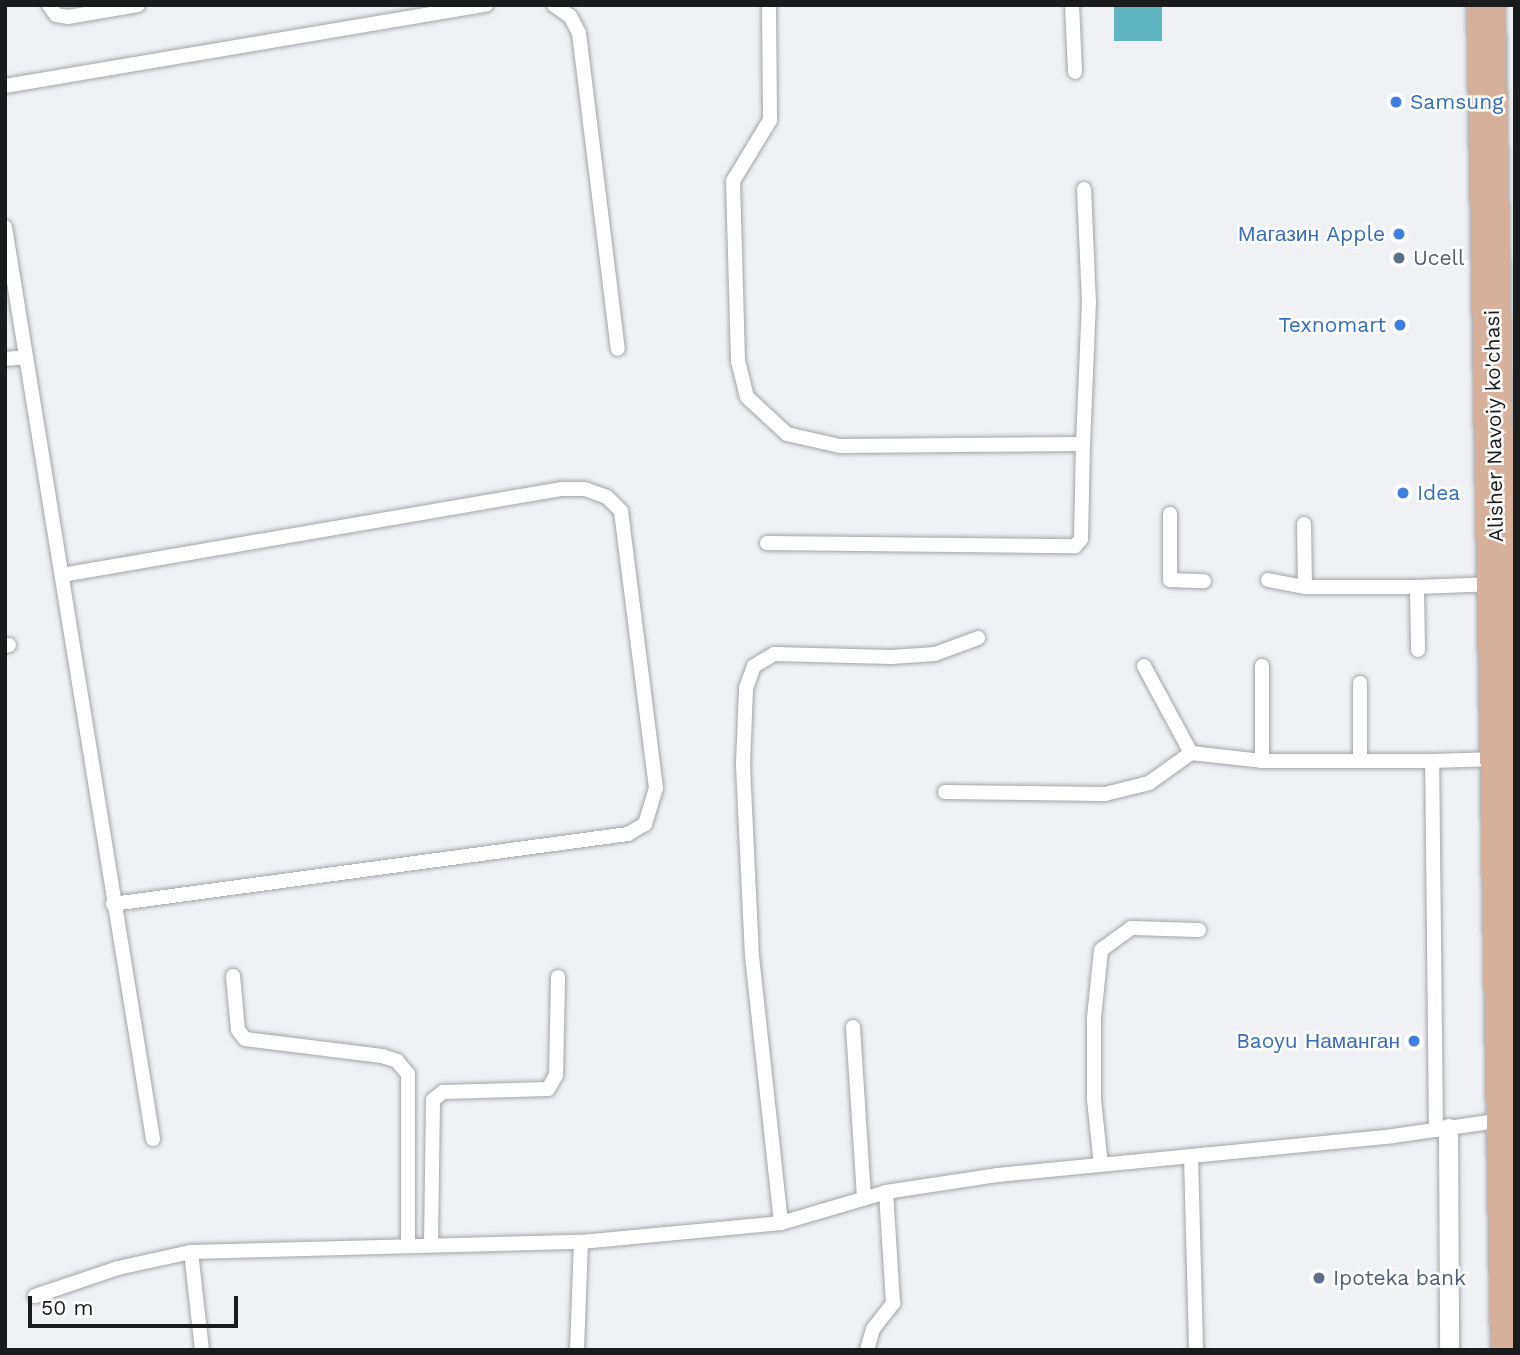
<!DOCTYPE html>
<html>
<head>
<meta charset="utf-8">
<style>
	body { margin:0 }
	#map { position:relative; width:1520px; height:1355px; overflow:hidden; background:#eff1f5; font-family:"Work Sans",sans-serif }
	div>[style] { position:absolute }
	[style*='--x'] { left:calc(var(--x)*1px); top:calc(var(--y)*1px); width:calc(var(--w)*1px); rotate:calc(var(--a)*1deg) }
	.water>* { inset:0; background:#61b4c2; transform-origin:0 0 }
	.roads { filter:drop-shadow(0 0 2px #a2a4a7) drop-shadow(0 0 2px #a2a4a7) }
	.service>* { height:14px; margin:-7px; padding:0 7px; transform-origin:7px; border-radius:7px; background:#fff }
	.pedestrian>* { height:19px; margin:-9.5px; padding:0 9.5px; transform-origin:9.5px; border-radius:9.5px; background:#fff }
	.primary>* { height:38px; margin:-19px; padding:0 19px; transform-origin:19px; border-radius:19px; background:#d6b09b }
	.dots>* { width:19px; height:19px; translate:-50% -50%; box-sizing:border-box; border:4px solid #fff; border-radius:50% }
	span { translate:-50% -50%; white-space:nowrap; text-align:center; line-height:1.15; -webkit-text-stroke:5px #fff; paint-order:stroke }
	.shop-label { font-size:21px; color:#366cbe }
	.left { translate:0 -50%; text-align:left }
	.right { translate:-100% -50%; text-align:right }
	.service-label { font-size:21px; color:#4e5e75 }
	.street-label { font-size:21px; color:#1a1b1c }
	.frame { position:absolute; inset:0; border:7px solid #1a1b1c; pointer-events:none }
	.scale { position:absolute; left:28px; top:1296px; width:210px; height:32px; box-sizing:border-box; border:4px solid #1a1b1c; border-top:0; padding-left:9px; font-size:21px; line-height:24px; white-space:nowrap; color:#1a1b1c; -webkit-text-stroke:5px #fff; paint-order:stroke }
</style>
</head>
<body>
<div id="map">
	<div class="water">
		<i style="left:1114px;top:5px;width:48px;height:36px"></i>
	</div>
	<div class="roads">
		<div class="service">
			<i style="--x:49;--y:5;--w:12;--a:55"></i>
			<i style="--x:56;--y:15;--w:12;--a:9"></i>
			<i style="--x:68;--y:17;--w:71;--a:-9.7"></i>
			<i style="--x:554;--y:5;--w:19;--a:35"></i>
			<i style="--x:570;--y:16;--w:19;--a:62"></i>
			<i style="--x:579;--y:33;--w:318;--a:83"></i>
			<i style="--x:769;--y:5;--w:115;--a:89.5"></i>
			<i style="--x:770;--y:120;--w:71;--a:121.2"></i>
			<i style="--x:733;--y:181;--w:180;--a:88.4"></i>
			<i style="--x:738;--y:361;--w:37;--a:76"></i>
			<i style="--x:747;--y:397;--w:54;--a:42.8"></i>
			<i style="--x:787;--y:434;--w:54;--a:12.8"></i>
			<i style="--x:840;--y:446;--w:243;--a:-0.5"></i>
			<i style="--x:1083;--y:444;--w:141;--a:-87.6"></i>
			<i style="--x:1089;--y:303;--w:114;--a:-92.5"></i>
			<i style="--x:1072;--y:5;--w:67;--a:87.4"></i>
			<i style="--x:5;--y:86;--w:488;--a:-9.6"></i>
			<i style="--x:5;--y:227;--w:924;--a:80.78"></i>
			<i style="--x:5;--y:359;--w:21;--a:-5"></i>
			<i style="--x:1170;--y:514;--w:66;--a:90"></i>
			<i style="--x:1170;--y:580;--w:34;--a:2"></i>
			<i style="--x:1304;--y:524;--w:63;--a:89.1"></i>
			<i style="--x:1305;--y:587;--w:112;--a:0"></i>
			<i style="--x:767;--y:543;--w:308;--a:0.6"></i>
			<i style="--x:1075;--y:546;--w:9;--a:-49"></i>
			<i style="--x:1081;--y:539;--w:95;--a:-88.8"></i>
			<i style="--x:62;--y:575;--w:506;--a:-9.78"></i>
			<i style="--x:561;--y:489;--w:24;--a:0"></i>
			<i style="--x:585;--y:489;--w:23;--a:20"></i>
			<i style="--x:607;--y:497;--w:20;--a:45"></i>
			<i style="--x:621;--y:511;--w:279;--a:82.8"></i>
			<i style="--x:656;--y:788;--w:38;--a:107"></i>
			<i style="--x:645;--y:824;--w:20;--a:150"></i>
			<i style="--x:628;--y:834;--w:520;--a:172.26"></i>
			<i style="--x:1268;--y:580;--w:38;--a:11"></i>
			<i style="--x:5;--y:646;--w:4;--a:-14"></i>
			<i style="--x:1418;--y:650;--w:63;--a:-90.9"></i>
			<i style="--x:1417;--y:587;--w:78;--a:-2.2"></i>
			<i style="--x:1144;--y:666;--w:99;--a:61.6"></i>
			<i style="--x:1262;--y:666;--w:95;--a:90"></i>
			<i style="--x:1262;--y:761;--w:170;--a:0"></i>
			<i style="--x:1360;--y:761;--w:78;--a:-90"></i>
			<i style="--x:945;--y:792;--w:160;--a:0.7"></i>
			<i style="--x:1105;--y:794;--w:45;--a:-14"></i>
			<i style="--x:1149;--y:783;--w:52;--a:-35.5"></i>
			<i style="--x:1191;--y:753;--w:71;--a:6.4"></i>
			<i style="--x:233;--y:976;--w:54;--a:84.7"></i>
			<i style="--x:238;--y:1030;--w:11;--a:52"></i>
			<i style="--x:245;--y:1039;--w:138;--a:7.1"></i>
			<i style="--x:382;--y:1056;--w:16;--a:18"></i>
			<i style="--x:397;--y:1061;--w:17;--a:50"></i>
			<i style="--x:408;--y:1074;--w:170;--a:90"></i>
			<i style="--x:853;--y:1027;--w:172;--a:86.3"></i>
			<i style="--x:1436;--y:1130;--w:369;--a:-90.6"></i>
			<i style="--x:1432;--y:761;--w:66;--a:-1.7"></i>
			<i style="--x:1191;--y:1156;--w:194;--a:88.5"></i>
			<i style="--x:1101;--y:1165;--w:66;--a:-96.1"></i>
			<i style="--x:1094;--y:1099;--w:81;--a:-90"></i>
			<i style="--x:1094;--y:1018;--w:68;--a:-84.1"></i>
			<i style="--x:1101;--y:950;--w:37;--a:-36"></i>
			<i style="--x:1131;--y:928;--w:68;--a:1.7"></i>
			<i style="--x:781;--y:1223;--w:268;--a:-96.2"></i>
			<i style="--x:752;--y:957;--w:193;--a:-92.7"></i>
			<i style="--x:743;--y:764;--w:76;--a:-87.7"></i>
			<i style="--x:746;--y:688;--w:23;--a:-70"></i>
			<i style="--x:754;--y:666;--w:23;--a:-31"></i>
			<i style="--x:774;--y:654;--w:117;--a:1.5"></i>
			<i style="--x:891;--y:657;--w:44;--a:-3.9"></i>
			<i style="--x:935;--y:654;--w:46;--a:-20.4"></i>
			<i style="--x:431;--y:1244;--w:144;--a:-89.2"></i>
			<i style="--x:433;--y:1100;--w:13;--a:-39"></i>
			<i style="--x:443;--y:1092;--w:105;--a:-1.6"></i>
			<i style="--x:548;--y:1089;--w:16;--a:-60"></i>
			<i style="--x:556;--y:1075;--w:98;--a:-88.8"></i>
			<i style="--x:191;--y:1252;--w:99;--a:83.6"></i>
			<i style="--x:35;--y:1296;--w:88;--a:-18.6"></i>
			<i style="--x:118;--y:1268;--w:75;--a:-12.4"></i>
			<i style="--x:191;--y:1252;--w:390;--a:-1.5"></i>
			<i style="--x:581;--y:1242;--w:201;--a:-5.4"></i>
			<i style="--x:781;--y:1223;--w:109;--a:-16.4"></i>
			<i style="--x:886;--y:1192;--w:112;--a:-8.7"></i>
			<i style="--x:997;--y:1175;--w:398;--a:-5.6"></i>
			<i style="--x:1393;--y:1136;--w:112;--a:-8.2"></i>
			<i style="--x:577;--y:1350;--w:108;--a:-87.9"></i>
			<i style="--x:867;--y:1350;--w:22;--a:-74"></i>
			<i style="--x:873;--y:1329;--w:33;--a:-52"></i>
			<i style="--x:893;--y:1303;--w:111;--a:-93.6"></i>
		</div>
		<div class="pedestrian">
			<i style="--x:1448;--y:1128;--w:222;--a:89.7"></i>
		</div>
		<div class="primary">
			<i style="--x:1486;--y:5;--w:1345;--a:88.98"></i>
		</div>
	</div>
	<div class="dots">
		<i style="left:1396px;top:102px;background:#3f7fe0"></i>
		<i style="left:1399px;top:234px;background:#3f7fe0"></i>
		<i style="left:1399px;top:258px;background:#5c6f8a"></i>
		<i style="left:1400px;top:325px;background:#3f7fe0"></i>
		<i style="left:1403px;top:493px;background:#3f7fe0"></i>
		<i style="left:1414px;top:1041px;background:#3f7fe0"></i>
		<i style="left:1319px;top:1278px;background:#5c6f8a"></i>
	</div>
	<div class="shop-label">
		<span class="left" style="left:1410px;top:102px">Samsung</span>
		<span class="right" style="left:1385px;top:234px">Магазин Apple</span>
		<span class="right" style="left:1386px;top:325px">Texnomart</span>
		<span class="left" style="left:1417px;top:493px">Idea</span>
		<span class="right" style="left:1400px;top:1041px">Baoyu Наманган</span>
	</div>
	<div class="service-label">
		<span class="left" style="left:1413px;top:258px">Ucell</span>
		<span class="left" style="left:1333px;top:1278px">Ipoteka bank</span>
	</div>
	<div class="street-label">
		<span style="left:1494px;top:426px;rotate:-91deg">Alisher Navoiy ko'chasi</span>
	</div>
	<div class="frame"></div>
	<div class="scale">50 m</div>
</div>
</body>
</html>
